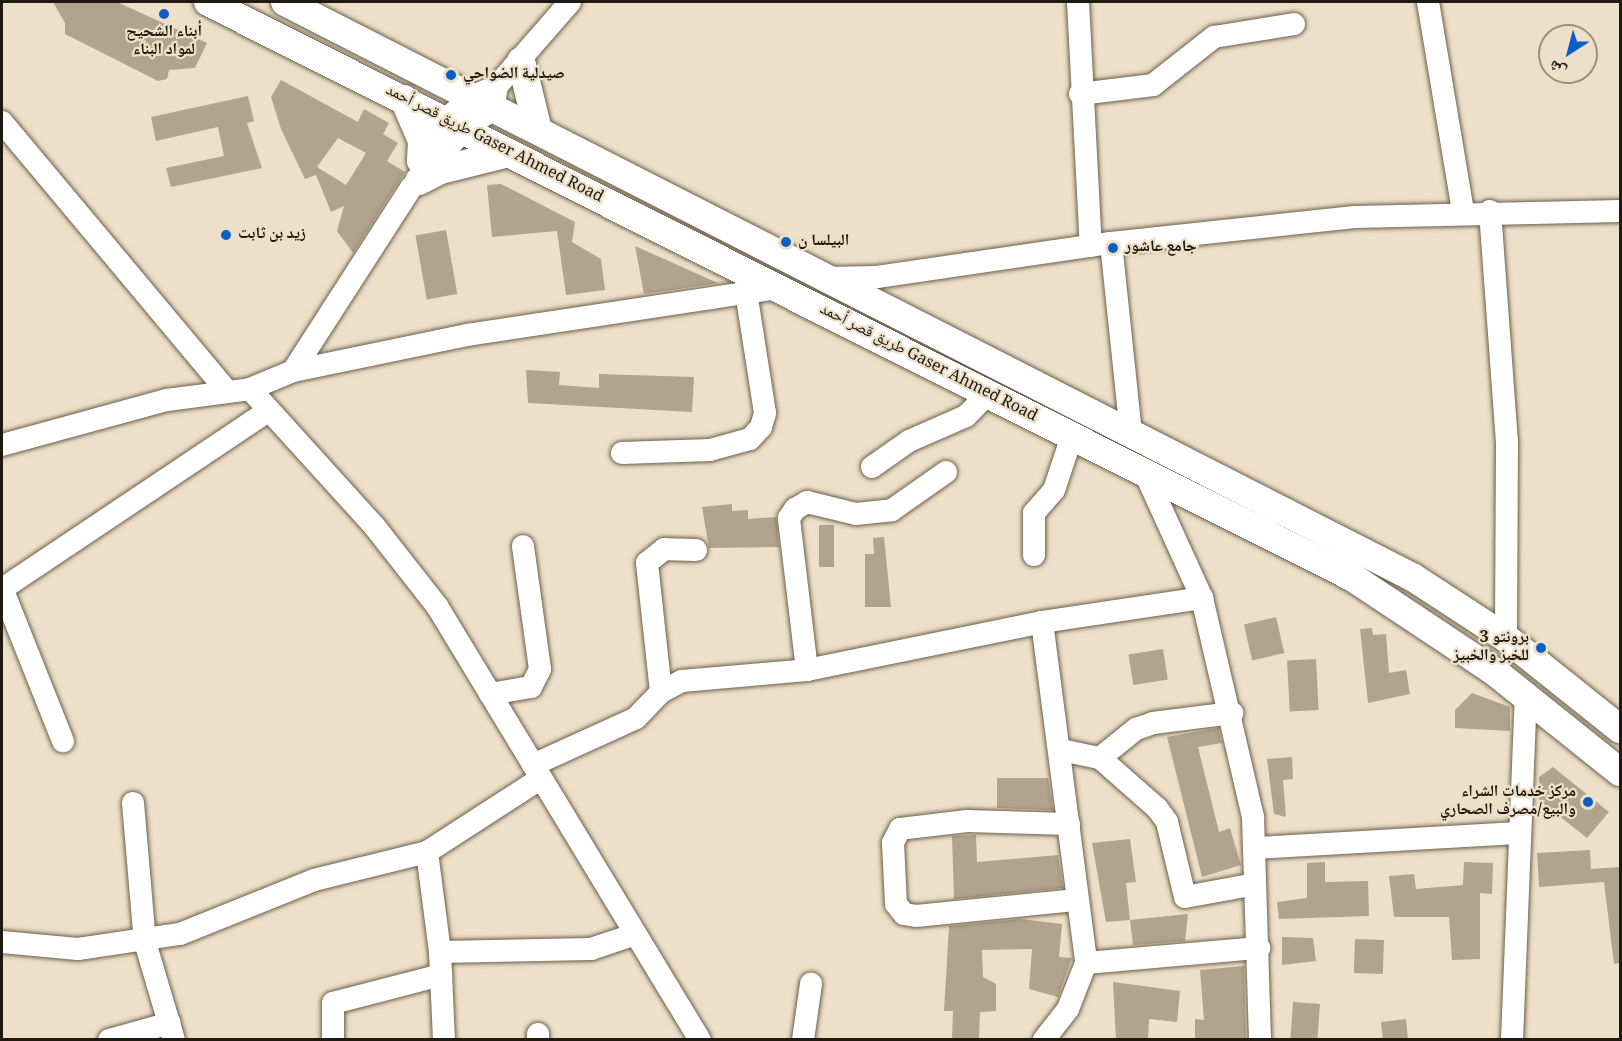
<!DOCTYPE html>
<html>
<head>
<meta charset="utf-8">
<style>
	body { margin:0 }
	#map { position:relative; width:1622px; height:1041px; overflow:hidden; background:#eedfc8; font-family:Georgia,"Noto Naskh Arabic",serif }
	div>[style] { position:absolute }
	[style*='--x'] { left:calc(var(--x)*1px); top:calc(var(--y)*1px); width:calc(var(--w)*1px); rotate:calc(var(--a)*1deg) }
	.building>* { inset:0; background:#b2a38e; transform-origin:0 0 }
	.roads { filter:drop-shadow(0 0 2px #6b5e4a) drop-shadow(0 0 2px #6b5e4a) }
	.minor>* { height:22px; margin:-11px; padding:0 11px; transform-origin:11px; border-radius:11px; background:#fff }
	.major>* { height:28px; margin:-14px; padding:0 14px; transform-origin:14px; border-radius:14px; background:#fff }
	.dots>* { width:16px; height:16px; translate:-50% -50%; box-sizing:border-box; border:3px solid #eedfc8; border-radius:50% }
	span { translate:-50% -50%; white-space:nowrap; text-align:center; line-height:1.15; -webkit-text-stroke:4.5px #eedfc8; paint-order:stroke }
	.poi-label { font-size:16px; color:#1e1911; font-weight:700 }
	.left { translate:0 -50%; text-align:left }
	.right { translate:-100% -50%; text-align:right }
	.street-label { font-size:16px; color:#1e1911 }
	.frame { position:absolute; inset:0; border:3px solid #1e1911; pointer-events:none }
	.north { position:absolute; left:1538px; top:24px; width:60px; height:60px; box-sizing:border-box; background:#eedfc8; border:2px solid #9b907f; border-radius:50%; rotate:216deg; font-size:16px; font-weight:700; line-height:24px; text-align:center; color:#1e1911 }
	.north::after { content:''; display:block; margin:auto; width:21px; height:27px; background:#0d5dc7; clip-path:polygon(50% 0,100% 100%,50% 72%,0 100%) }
</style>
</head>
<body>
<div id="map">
	<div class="building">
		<i style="clip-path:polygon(53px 2px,117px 2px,207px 43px,195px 68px,169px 70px,167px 79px,158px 81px,65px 34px,65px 23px)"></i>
		<i style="clip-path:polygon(evenodd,281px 80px,358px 122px,364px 109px,389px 123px,383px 134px,398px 143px,387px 161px,405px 172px,353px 253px,337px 231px,344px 206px,331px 212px,316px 175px,305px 179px,281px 129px,271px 97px,281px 80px,338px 138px,366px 153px,346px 185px,317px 167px,338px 138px)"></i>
		<i style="clip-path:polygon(248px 96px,254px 121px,247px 123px,262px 168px,171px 187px,166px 168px,224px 156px,218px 127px,156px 141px,151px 117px)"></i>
		<i style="clip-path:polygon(501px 184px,575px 222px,572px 242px,601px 259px,605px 290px,566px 295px,557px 231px,492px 237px,487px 185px)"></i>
		<i style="left:446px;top:230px;width:65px;height:31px;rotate:80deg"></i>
		<i style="clip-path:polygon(635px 246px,718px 283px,644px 294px)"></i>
		<i style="clip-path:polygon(526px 370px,560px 372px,559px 385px,599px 388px,599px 374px,694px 377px,692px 412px,528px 403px)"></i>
		<i style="clip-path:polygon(732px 504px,732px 511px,748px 510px,748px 519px,776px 517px,779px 547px,709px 548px,702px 507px)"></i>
		<i style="left:819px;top:525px;width:15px;height:42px"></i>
		<i style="clip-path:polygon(884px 537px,891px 607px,865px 607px,865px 554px,874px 554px,873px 538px)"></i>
		<i style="left:1276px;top:617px;width:37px;height:33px;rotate:77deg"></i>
		<i style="clip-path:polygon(1372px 628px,1373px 635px,1386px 634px,1389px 673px,1406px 670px,1410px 694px,1368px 703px,1360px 629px)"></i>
		<i style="left:1163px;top:649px;width:31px;height:35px;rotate:81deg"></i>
		<i style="left:1316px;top:659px;width:51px;height:29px;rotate:87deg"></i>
		<i style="clip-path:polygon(1472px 693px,1510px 707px,1510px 731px,1455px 728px,1455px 710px)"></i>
		<i style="clip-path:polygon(1218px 728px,1222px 743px,1198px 747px,1219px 832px,1230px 828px,1241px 865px,1202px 877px,1167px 737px)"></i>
		<i style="clip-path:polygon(1292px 757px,1293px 779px,1283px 780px,1286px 817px,1274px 814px,1267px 759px)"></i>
		<i style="clip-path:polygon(1553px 767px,1609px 812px,1587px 838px,1539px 800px,1539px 777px)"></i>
		<i style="clip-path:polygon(997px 778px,1048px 778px,1053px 810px,997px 808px)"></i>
		<i style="clip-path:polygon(976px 835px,977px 862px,1058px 855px,1063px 888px,954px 899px,952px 836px)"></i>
		<i style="clip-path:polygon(1130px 839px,1136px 882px,1126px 883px,1130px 920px,1106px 922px,1092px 843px)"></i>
		<i style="clip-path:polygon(1590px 850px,1591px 869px,1620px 867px,1620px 963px,1614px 964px,1604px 882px,1539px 887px,1537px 853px)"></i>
		<i style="clip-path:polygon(1325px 862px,1325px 882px,1368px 881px,1369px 916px,1279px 919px,1277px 902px,1307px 898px,1307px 863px)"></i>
		<i style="clip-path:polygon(1464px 862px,1493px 863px,1492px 894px,1480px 893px,1480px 959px,1452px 960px,1449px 917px,1394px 917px,1389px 876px,1414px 874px,1416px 889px,1463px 885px)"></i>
		<i style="clip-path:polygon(1188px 914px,1185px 941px,1133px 945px,1130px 920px)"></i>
		<i style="clip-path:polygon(1021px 919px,1062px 924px,1059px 957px,1072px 958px,1058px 997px,1029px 989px,1032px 949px,982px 950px,983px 977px,996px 984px,996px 1011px,980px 1012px,979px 1040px,952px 1040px,953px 1011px,944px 1011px,949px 926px)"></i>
		<i style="clip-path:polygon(1282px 937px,1313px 938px,1316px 961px,1282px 965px)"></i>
		<i style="left:1355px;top:939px;width:29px;height:34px;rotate:2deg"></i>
		<i style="clip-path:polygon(1244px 966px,1246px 1040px,1195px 1040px,1195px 1019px,1204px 1020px,1200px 970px)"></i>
		<i style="clip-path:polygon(1113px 982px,1180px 991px,1177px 1022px,1149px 1019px,1148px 1040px,1116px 1040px)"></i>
		<i style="left:1293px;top:1002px;width:27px;height:38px;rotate:4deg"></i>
		<i style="clip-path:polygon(1406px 1019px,1408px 1040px,1383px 1040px,1381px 1022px)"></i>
	</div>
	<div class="roads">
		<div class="minor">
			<i style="--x:1078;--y:2;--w:244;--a:87"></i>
			<i style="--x:1428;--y:2;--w:212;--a:80.5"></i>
			<i style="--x:1080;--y:94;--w:74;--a:-7"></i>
			<i style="--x:1153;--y:85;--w:78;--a:-38.2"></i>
			<i style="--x:1214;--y:37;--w:81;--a:-9.2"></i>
			<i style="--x:2;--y:122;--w:349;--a:50.1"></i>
			<i style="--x:420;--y:162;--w:49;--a:-59.2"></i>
			<i style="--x:445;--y:120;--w:35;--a:-41"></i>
			<i style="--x:471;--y:97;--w:28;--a:-23"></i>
			<i style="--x:497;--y:86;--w:111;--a:-49"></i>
			<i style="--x:1490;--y:211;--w:231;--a:85.8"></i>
			<i style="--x:1507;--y:441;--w:197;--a:90.3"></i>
			<i style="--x:1111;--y:243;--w:192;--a:84"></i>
			<i style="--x:825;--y:278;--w:52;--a:-1.1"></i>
			<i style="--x:877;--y:277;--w:236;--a:-8.3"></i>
			<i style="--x:1111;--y:243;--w:245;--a:-6.1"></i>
			<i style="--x:1355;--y:217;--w:265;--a:-1.3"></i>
			<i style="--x:293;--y:371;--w:218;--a:-57.2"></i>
			<i style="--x:411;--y:188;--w:79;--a:-47.6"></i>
			<i style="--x:464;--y:130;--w:36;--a:-36"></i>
			<i style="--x:493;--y:109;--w:23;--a:-80"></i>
			<i style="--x:250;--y:389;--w:186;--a:47.8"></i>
			<i style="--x:375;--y:527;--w:100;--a:51.9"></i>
			<i style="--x:437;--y:606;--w:507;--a:58.78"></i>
			<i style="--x:2;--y:445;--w:171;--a:-15.3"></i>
			<i style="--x:167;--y:400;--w:84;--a:-7.5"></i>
			<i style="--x:250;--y:389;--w:47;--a:-22.7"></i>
			<i style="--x:293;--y:371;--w:178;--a:-11.7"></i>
			<i style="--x:467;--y:335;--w:314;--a:-8.6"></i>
			<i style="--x:622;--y:453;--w:88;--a:-2"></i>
			<i style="--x:710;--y:450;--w:41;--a:-15.4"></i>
			<i style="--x:750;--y:439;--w:16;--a:-47"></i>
			<i style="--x:761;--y:427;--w:15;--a:-74"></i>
			<i style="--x:765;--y:413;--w:122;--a:-98.9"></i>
			<i style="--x:872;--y:467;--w:45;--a:-35.1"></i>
			<i style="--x:909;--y:441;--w:62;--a:-23.7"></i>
			<i style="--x:966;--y:416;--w:31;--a:-45"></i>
			<i style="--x:1145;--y:473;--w:137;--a:65.5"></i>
			<i style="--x:1202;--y:598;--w:225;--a:76.9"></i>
			<i style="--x:1253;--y:817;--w:223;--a:88.2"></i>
			<i style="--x:1034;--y:555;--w:42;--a:-90"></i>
			<i style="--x:1034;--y:513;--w:30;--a:-49"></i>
			<i style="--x:1054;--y:490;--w:57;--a:-71.6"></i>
			<i style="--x:2;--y:588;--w:165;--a:68.3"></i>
			<i style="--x:2;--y:589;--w:321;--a:-33.8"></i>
			<i style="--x:1042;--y:622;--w:344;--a:82.6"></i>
			<i style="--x:1086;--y:963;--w:49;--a:111.4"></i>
			<i style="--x:1068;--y:1009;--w:39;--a:128"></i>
			<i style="--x:807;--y:670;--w:153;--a:-96.8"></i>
			<i style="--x:789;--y:518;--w:11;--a:-56"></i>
			<i style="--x:795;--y:509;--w:14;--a:-30"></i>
			<i style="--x:807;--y:502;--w:50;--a:13.8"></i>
			<i style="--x:856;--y:514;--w:36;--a:-6"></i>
			<i style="--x:892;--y:510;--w:66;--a:-35.1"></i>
			<i style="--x:661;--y:692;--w:130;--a:-96.2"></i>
			<i style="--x:647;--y:563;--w:22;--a:-39"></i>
			<i style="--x:664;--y:549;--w:32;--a:2"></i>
			<i style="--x:490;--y:694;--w:42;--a:-9.7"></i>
			<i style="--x:531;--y:687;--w:20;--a:-63"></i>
			<i style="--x:540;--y:669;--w:124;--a:-97.9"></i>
			<i style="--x:1061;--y:750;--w:40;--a:12"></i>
			<i style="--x:1100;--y:758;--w:76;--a:41.3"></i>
			<i style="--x:1157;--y:808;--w:17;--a:54"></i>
			<i style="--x:1167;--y:822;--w:77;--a:76.5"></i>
			<i style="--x:1185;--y:897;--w:71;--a:-10.5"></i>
			<i style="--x:1100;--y:758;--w:46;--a:-38.9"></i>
			<i style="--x:1136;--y:729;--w:18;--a:-19"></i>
			<i style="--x:1153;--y:723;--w:80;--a:-7.2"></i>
			<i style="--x:533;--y:765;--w:113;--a:-24.5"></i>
			<i style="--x:636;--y:718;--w:36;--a:-46"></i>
			<i style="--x:661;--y:692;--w:24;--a:-28"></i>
			<i style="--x:682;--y:681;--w:125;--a:-5"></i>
			<i style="--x:807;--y:670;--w:240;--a:-11.5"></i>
			<i style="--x:1042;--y:622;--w:162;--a:-8.5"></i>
			<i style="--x:133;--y:803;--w:140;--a:85.1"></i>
			<i style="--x:145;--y:942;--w:102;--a:73.5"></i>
			<i style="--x:1069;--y:824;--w:102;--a:-178.3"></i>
			<i style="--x:967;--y:821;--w:67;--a:173.2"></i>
			<i style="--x:900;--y:829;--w:16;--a:117"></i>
			<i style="--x:893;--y:843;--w:61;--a:87.2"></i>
			<i style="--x:896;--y:904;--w:13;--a:51"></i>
			<i style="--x:904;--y:914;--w:12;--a:9"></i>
			<i style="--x:916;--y:916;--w:162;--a:-5.7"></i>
			<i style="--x:1256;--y:848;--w:264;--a:-3.3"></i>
			<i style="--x:427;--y:852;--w:101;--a:82.6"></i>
			<i style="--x:440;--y:952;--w:88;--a:87.4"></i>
			<i style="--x:2;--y:942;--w:76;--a:5.3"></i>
			<i style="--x:78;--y:949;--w:103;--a:-8.4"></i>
			<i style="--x:180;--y:934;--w:144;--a:-21.9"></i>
			<i style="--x:314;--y:880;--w:116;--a:-13.9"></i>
			<i style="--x:427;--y:852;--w:135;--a:-32.9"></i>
			<i style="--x:440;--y:952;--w:151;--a:-1.1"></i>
			<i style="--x:591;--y:949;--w:47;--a:-18.4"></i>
			<i style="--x:1086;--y:963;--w:174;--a:-5"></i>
			<i style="--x:538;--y:1034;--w:6;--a:90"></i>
			<i style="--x:109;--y:1040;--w:63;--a:-15.6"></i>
			<i style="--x:333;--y:1040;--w:37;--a:-90"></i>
			<i style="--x:333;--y:1003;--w:112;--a:-14.5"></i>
			<i style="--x:803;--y:1040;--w:57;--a:-81.9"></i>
			<i style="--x:1512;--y:1040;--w:345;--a:-87.7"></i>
		</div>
		<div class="major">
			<i style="--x:208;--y:2;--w:1280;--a:26.69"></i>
			<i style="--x:1352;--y:577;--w:172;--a:33.6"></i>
			<i style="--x:1495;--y:672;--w:160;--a:38.7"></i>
			<i style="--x:285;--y:2;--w:1267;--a:27.03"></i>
			<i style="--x:1414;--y:578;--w:110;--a:33.1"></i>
			<i style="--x:1506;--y:638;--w:146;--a:38.6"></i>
			<i style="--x:521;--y:61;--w:71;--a:76.2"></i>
			<i style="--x:404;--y:99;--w:46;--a:66.8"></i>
			<i style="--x:422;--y:141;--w:20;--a:93"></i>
			<i style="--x:419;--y:181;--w:25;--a:-27"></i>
			<i style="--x:441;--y:170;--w:69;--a:-14.2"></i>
		</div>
	</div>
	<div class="dots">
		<i style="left:164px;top:14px;background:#0d5dc7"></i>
		<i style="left:451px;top:75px;background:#0d5dc7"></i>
		<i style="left:226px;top:235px;background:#0d5dc7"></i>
		<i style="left:786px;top:242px;background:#0d5dc7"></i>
		<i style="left:1113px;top:248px;background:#0d5dc7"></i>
		<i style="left:1541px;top:648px;background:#0d5dc7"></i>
		<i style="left:1588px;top:802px;background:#0d5dc7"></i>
	</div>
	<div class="poi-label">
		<span style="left:164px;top:42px">أبناء الشحيح<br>لمواد البناء</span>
		<span class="left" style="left:463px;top:75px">صيدلية الضواحي</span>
		<span class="left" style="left:238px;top:235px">زيد بن ثابت</span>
		<span class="left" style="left:798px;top:242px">البيلسا ن</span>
		<span class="left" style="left:1125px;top:248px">جامع عاشور</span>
		<span class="right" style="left:1529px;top:648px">برونتو 3<br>للخبز والخبيز</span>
		<span class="right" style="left:1576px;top:802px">مركز خدمات الشراء<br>والبيع/مصرف الصحاري</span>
	</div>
	<div class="street-label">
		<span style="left:494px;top:145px;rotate:27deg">طريق قصر أحمد Gaser Ahmed Road</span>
		<span style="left:928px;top:364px;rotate:27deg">طريق قصر أحمد Gaser Ahmed Road</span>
	</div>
	<div class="frame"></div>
	<div class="north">ش</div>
</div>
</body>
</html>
